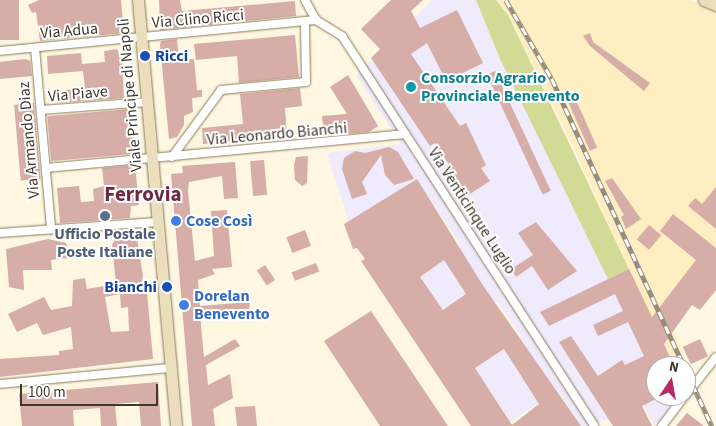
<!DOCTYPE html>
<html>
<head>
<meta charset="utf-8">
<style>
	body { margin:0 }
	#map { position:relative; width:716px; height:426px; overflow:hidden; background:#fff7e1; font-family:"Source Sans 3",sans-serif }
	div>[style] { position:absolute }
	[style*='--x'] { left:calc(var(--x)*1px); top:calc(var(--y)*1px); width:calc(var(--w)*1px); rotate:calc(var(--a)*1deg) }
	.commercial>* { inset:0; background:#efeafc }
	.built>* { inset:0; background:#ffeec2 }
	.green>* { inset:0; background:#d2db95 }
	.building>* { inset:0; background:#d6ada7; transform-origin:0 0 }
	.roads { filter:drop-shadow(0 0 1px #877b5a) drop-shadow(0 0 1px #877b5a) }
	.street>* { height:8px; margin:-4px; padding:0 4px; transform-origin:4px; border-radius:4px; background:#fff }
	.secondary>* { height:11px; margin:-5.5px; padding:0 5.5px; transform-origin:5.5px; border-radius:5.5px; background:#ebdebc }
	.rail>* { height:4.5px; margin-top:-2.25px; transform-origin:0; background:repeating-linear-gradient(90deg,#fff 0 8px,#958e7c 0 16px); box-sizing:border-box; border-block:1px solid #958e7c }
	.dots>* { width:14px; height:14px; translate:-50% -50%; box-sizing:border-box; border:2px solid #fff; border-radius:50% }
	span { translate:-50% -50%; white-space:nowrap; text-align:center; line-height:1.15; -webkit-text-stroke:4px #fff; paint-order:stroke }
	.street-label { font-size:16px; color:#3f392b }
	.transit-label { font-size:16px; color:#164399; font-weight:700 }
	.left { translate:0 -50%; text-align:left }
	.right { translate:-100% -50%; text-align:right }
	.culture-label { font-size:16px; color:#0d838f; font-weight:700 }
	.shop-label { font-size:16px; color:#366cbe; font-weight:700 }
	.service-label { font-size:16px; color:#4e5e75; font-weight:700 }
	.district-label { font-size:21px; color:#6d2941; font-weight:700 }
	.north { position:absolute; left:646px; top:356px; width:50px; height:50px; box-sizing:border-box; background:#fff; border:1px solid #b2b0aa; border-radius:50%; rotate:12deg; font-size:14px; font-weight:700; line-height:20px; text-align:center; color:#3f392b }
	.north::after { content:''; display:block; margin:auto; width:18px; height:22px; background:#b62a64; clip-path:polygon(50% 0,100% 100%,50% 72%,0 100%) }
	.scale { position:absolute; left:20px; top:384px; width:138px; height:22px; box-sizing:border-box; border:2px solid #3f392b; border-top:0; padding-left:6px; font-size:15px; line-height:18px; white-space:nowrap; color:#3f392b; -webkit-text-stroke:4px #fff; paint-order:stroke }
</style>
</head>
<body>
<div id="map">
	<div class="commercial">
		<i style="clip-path:polygon(432px 0,476px 0,500px 59px,608px 278px,629px 269px,674px 366px,656px 366px,656px 396px,679px 396px,655px 426px,635px 391px,608px 419px,591px 426px,581px 426px,558px 391px,510px 422px,475px 368px,522px 337px,498px 302px,444px 311px,430px 292px,420px 277px,461px 245px,416px 179px,349px 222px,327px 153px,401px 144px,356px 75px)"></i>
	</div>
	<div class="built">
		<i style="clip-path:polygon(496px 0,690px 0,716px 11px,716px 284px,665px 314px,693px 376px,686px 387px,686px 366px,674px 366px,569px 138px,508px 15px)"></i>
	</div>
	<div class="green">
		<i style="clip-path:polygon(476px 0,496px 0,508px 15px,629px 269px,608px 279px,500px 59px)"></i>
	</div>
	<div class="building">
		<i style="left:0;top:0;width:19px;height:40px"></i>
		<i style="clip-path:polygon(39px 0,121px 0,124px 33px,40px 41px,36px 12px,32px 13px,28px 5px)"></i>
		<i style="clip-path:polygon(159px 0,180px 0,182px 11px,295px 1px,296px 16px,160px 30px)"></i>
		<i style="clip-path:polygon(391px 0,423px 0,411px 11px,420px 28px,457px 10px,483px 63px,446px 81px,427px 43px,411px 54px,460px 126px,466px 123px,486px 165px,481px 168px,490px 181px,465px 197px,444px 169px,450px 166px,440px 151px,435px 143px,430px 146px,371px 58px,380px 49px,361px 29px)"></i>
		<i style="clip-path:polygon(590px 33px,593px 42px,650px 83px,644px 91px,590px 46px,583px 36px)"></i>
		<i style="clip-path:polygon(295px 35px,299px 77px,239px 83px,237px 56px,196px 60px,194px 44px)"></i>
		<i style="clip-path:polygon(177px 39px,179px 60px,194px 59px,197px 90px,202px 90px,202px 97px,192px 98px,193px 112px,184px 116px,184px 125px,177px 137px,169px 139px,160px 45px,161px 41px)"></i>
		<i style="clip-path:polygon(117px 49px,122px 61px,124px 98px,56px 103px,55px 91px,85px 88px,83px 71px,48px 74px,47px 56px,81px 53px,82px 64px,105px 62px,104px 51px)"></i>
		<i style="clip-path:polygon(25px 59px,30px 61px,32px 76px,0 79px,0 62px)"></i>
		<i style="left:495px;top:71px;width:132px;height:9px;rotate:65deg"></i>
		<i style="clip-path:polygon(348px 75px,378px 126px,369px 132px,324px 136px,322px 116px,347px 114px,330px 87px)"></i>
		<i style="clip-path:polygon(300px 88px,302px 106px,285px 108px,287px 136px,203px 144px,202px 128px,243px 124px,240px 94px)"></i>
		<i style="left:576px;top:100px;width:52px;height:8px;rotate:66deg"></i>
		<i style="left:34px;top:103px;width:76px;height:20px;rotate:85deg"></i>
		<i style="left:130px;top:109px;width:45px;height:83px;rotate:85deg"></i>
		<i style="clip-path:polygon(389px 147px,398px 152px,414px 179px,394px 185px,385px 175px,381px 155px,362px 182px,367px 194px,352px 199px,342px 169px,344px 158px,355px 151px,365px 153px)"></i>
		<i style="clip-path:polygon(308px 156px,307px 183px,302px 186px,295px 180px,294px 165px,296px 157px)"></i>
		<i style="left:264px;top:160px;width:35px;height:14px;rotate:85deg"></i>
		<i style="clip-path:polygon(235px 162px,238px 198px,224px 199px,222px 176px,189px 182px,188px 191px,195px 261px,214px 256px,211px 211px,227px 210px,232px 267px,212px 269px,215px 274px,198px 280px,200px 306px,250px 302px,249px 310px,200px 315px,204px 357px,235px 339px,240px 346px,206px 365px,208px 385px,230px 374px,233px 398px,213px 409px,215px 426px,192px 426px,171px 174px,183px 173px,182px 166px)"></i>
		<i style="clip-path:polygon(135px 165px,139px 205px,131px 206px,130px 218px,60px 223px,57px 188px,79px 186px,81px 202px,94px 201px,93px 189px,104px 186px,102px 168px)"></i>
		<i style="clip-path:polygon(612px 178px,641px 219px,626px 229px,621px 217px,624px 215px,605px 181px)"></i>
		<i style="clip-path:polygon(evenodd,417px 179px,482px 284px,581px 426px,471px 426px,361px 261px,365px 259px,357px 248px,353px 249px,344px 224px,417px 179px,444px 260px,466px 294px,443px 310px,420px 277px,444px 260px,417px 179px,504px 349px,539px 404px,512px 425px,475px 368px,504px 349px)"></i>
		<i style="clip-path:polygon(716px 187px,716px 229px,688px 206px,695px 198px,702px 204px)"></i>
		<i style="clip-path:polygon(673px 214px,716px 248px,716px 290px,700px 310px,692px 305px,664px 344px,674px 366px,656px 366px,656px 399px,642px 406px,652px 426px,613px 426px,559px 342px,571px 336px,598px 376px,622px 360px,625px 365px,644px 356px,628px 322px,598px 336px,593px 325px,623px 311px,615px 294px,549px 326px,540px 312px,629px 269px,652px 317px,696px 260px,660px 231px)"></i>
		<i style="clip-path:polygon(536px 222px,577px 271px,548px 290px,532px 266px,516px 277px,511px 269px,533px 255px,518px 233px)"></i>
		<i style="left:649px;top:225px;width:16px;height:19px;rotate:40deg"></i>
		<i style="left:305px;top:230px;width:17px;height:20px;rotate:69deg"></i>
		<i style="clip-path:polygon(evenodd,137px 238px,143px 276px,140px 292px,147px 292px,153px 359px,0 377px,0 359px,59px 355px,59px 351px,73px 349px,71px 327px,43px 335px,37px 323px,17px 332px,8px 314px,44px 297px,51px 310px,72px 306px,73px 280px,85px 278px,87px 289px,116px 284px,112px 245px,115px 240px,137px 238px,120px 294px,121px 308px,128px 307px,129px 331px,111px 332px,105px 297px,120px 294px)"></i>
		<i style="clip-path:polygon(48px 239px,66px 243px,69px 258px,51px 260px,52px 270px,23px 270px,24px 290px,9px 287px,6px 249px)"></i>
		<i style="left:316px;top:263px;width:9px;height:26px;rotate:69deg"></i>
		<i style="left:265px;top:265px;width:18px;height:10px;rotate:56deg"></i>
		<i style="clip-path:polygon(371px 311px,448px 426px,380px 426px,324px 341px)"></i>
		<i style="left:700px;top:339px;width:19px;height:19px;rotate:65deg"></i>
		<i style="clip-path:polygon(158px 382px,161px 426px,141px 426px,139px 402px,115px 404px,117px 426px,101px 426px,100px 408px,73px 410px,74px 426px,22px 426px,19px 394px)"></i>
		<i style="clip-path:polygon(255px 406px,257px 426px,237px 426px,235px 407px)"></i>
		<i style="clip-path:polygon(687px 413px,704px 426px,676px 426px)"></i>
	</div>
	<div class="roads">
		<div class="street">
			<i style="--x:305;--y:0;--w:23;--a:61"></i>
			<i style="--x:316;--y:20;--w:31;--a:32"></i>
			<i style="--x:342;--y:36;--w:464;--a:57.1"></i>
			<i style="--x:35;--y:48;--w:182;--a:84.9"></i>
			<i style="--x:0;--y:51;--w:318;--a:-5.6"></i>
			<i style="--x:41;--y:110;--w:106;--a:-4.3"></i>
			<i style="--x:172;--y:157;--w:83;--a:-53.8"></i>
			<i style="--x:221;--y:90;--w:85;--a:-5.4"></i>
			<i style="--x:306;--y:82;--w:59;--a:-91"></i>
			<i style="--x:46;--y:168;--w:361;--a:-5.4"></i>
			<i style="--x:0;--y:233;--w:157;--a:-4"></i>
			<i style="--x:0;--y:384;--w:171;--a:-5.4"></i>
			<i style="--x:686;--y:395;--w:48;--a:-51.7"></i>
			<i style="--x:662;--y:426;--w:38;--a:-53"></i>
		</div>
		<div class="secondary">
			<i style="--x:138;--y:0;--w:428;--a:84.9"></i>
			<i style="--x:704;--y:0;--w:13;--a:23"></i>
		</div>
	</div>
	<div class="rail">
		<i style="--x:506;--y:0;--w:91;--a:59.8"></i>
		<i style="--x:552;--y:79;--w:316;--a:65.3"></i>
		<i style="--x:686;--y:370;--w:62;--a:65.1"></i>
	</div>
	<div class="dots">
		<i style="left:145px;top:56px;background:#1a4fb4"></i>
		<i style="left:411px;top:87px;background:#0f9aa8"></i>
		<i style="left:105px;top:216px;background:#5c6f8a"></i>
		<i style="left:176px;top:221px;background:#3f7fe0"></i>
		<i style="left:167px;top:287px;background:#1a4fb4"></i>
		<i style="left:184px;top:305px;background:#3f7fe0"></i>
	</div>
	<div class="street-label">
		<span style="left:198px;top:19px;rotate:-5deg">Via Clino Ricci</span>
		<span style="left:69px;top:31px;rotate:-5deg">Via Adua</span>
		<span style="left:78px;top:94px;rotate:-5deg">Via Piave</span>
		<span style="left:130px;top:95px;rotate:-95deg">Viale Principe di Napoli</span>
		<span style="left:277px;top:134px;rotate:-5deg">Via Leonardo Bianchi</span>
		<span style="left:29px;top:140px;rotate:-95deg">Via Armando Diaz</span>
		<span style="left:472px;top:211px;rotate:57deg">Via Venticinque Luglio</span>
	</div>
	<div class="transit-label">
		<span class="left" style="left:155px;top:56px">Ricci</span>
		<span class="right" style="left:157px;top:287px">Bianchi</span>
	</div>
	<div class="culture-label">
		<span class="left" style="left:421px;top:87px">Consorzio Agrario<br>Provinciale Benevento</span>
	</div>
	<div class="shop-label">
		<span class="left" style="left:186px;top:221px">Cose Così</span>
		<span class="left" style="left:194px;top:305px">Dorelan<br>Benevento</span>
	</div>
	<div class="service-label">
		<span style="left:105px;top:243px">Ufficio Postale<br>Poste Italiane</span>
	</div>
	<div class="district-label">
		<span style="left:143px;top:194px">Ferrovia</span>
	</div>
	<div class="north">N</div>
	<div class="scale">100 m</div>
</div>
</body>
</html>
